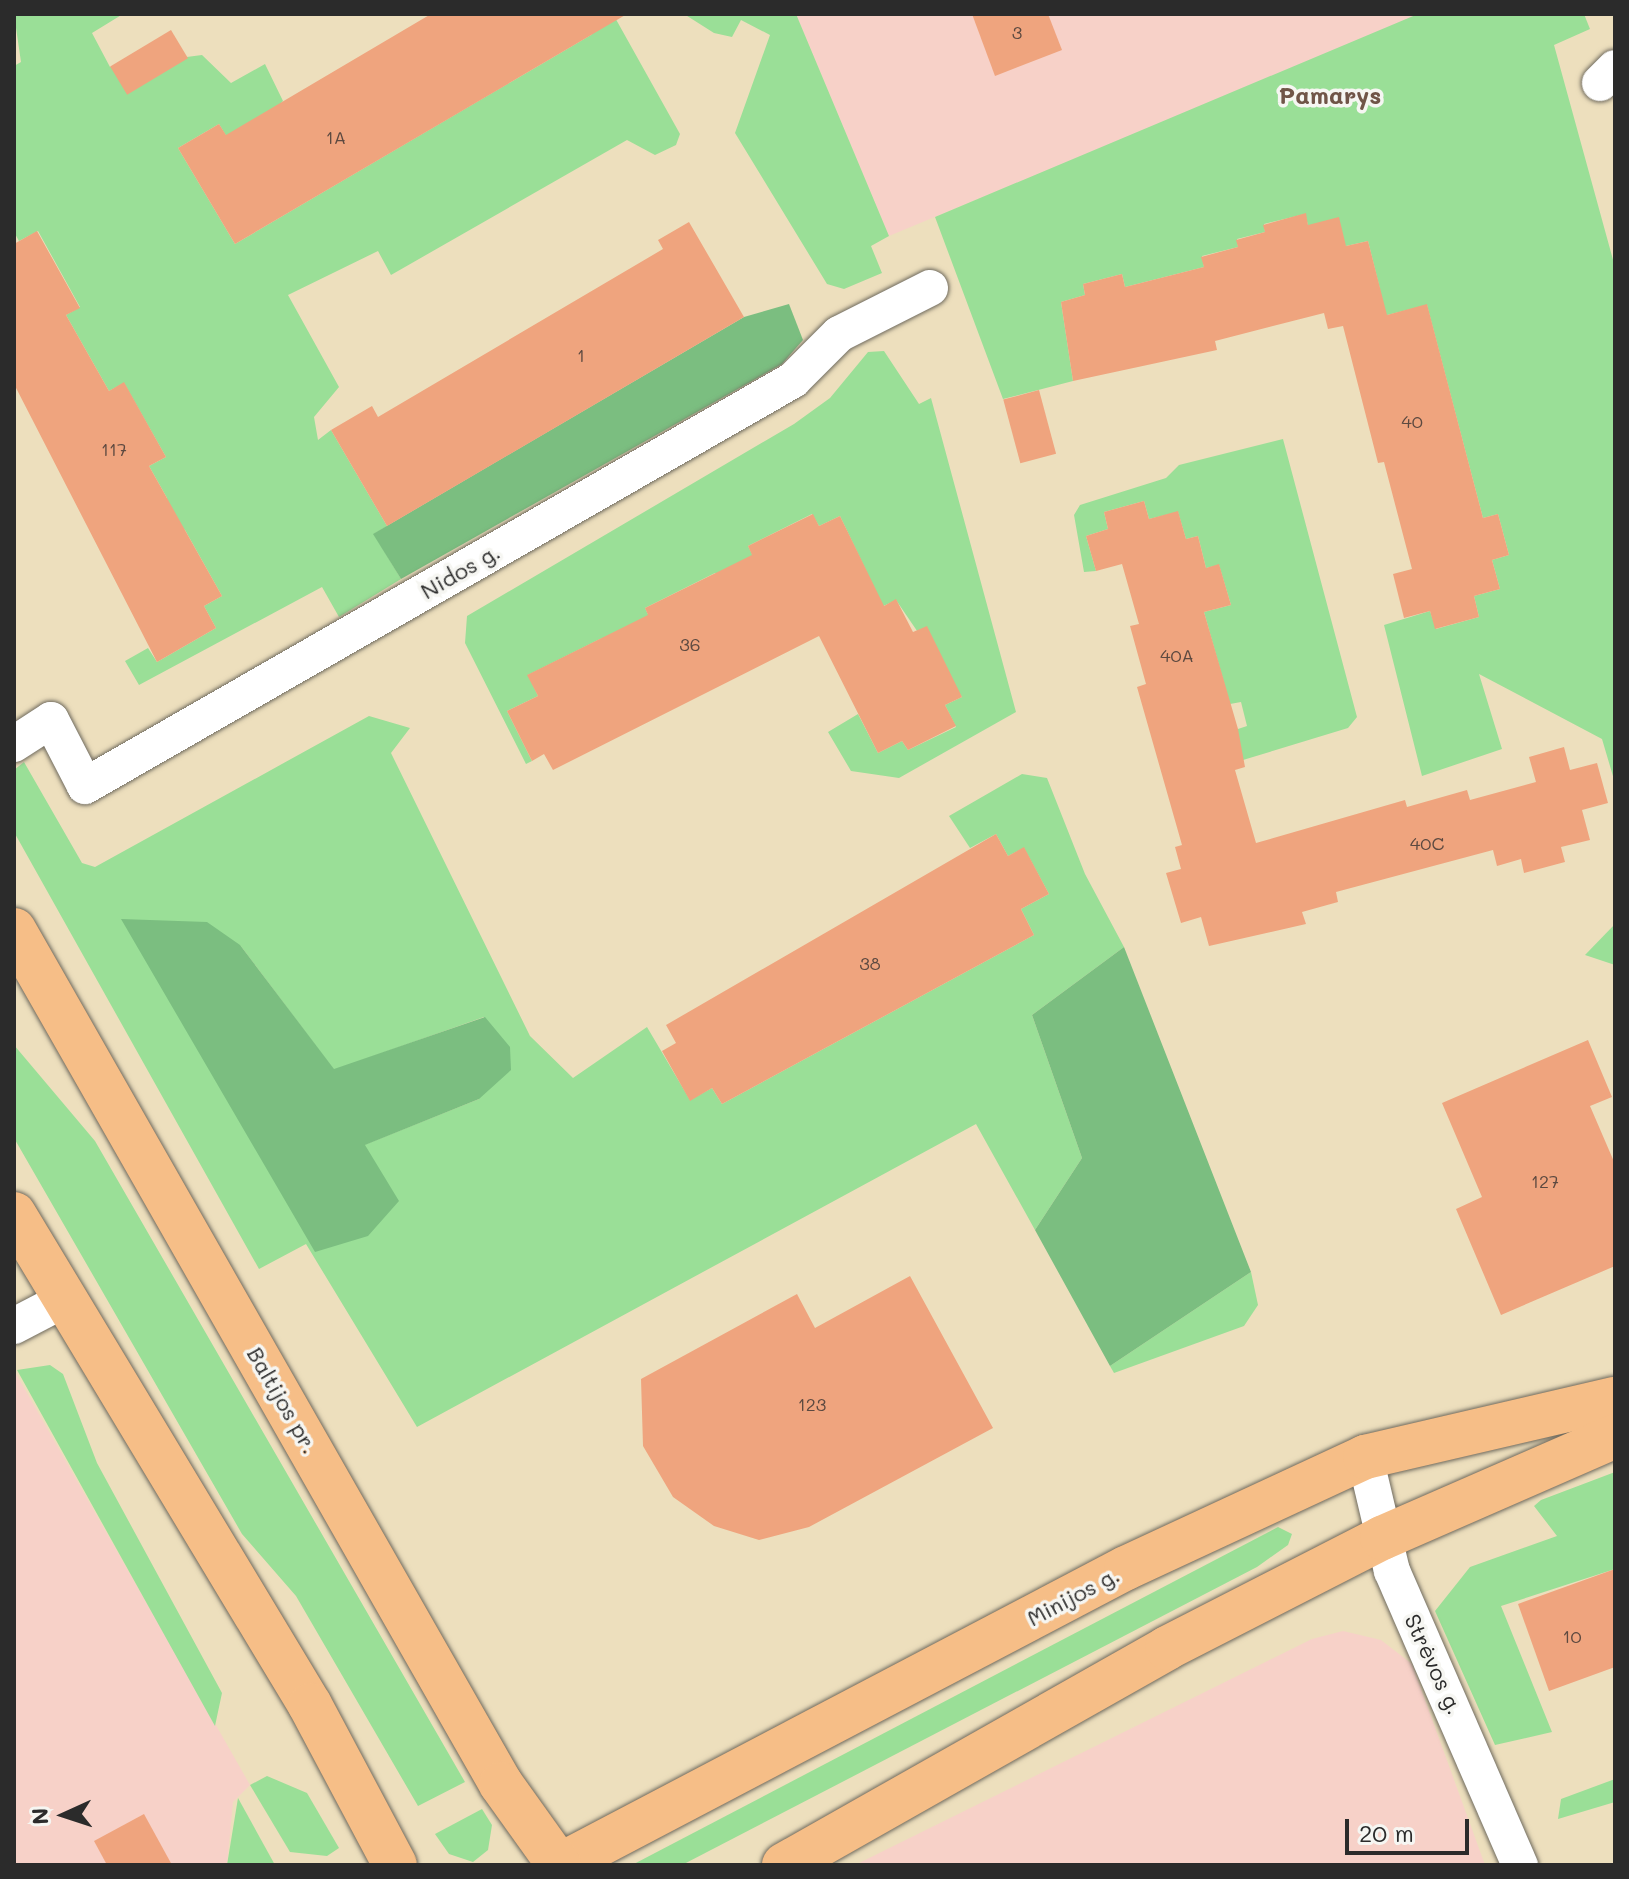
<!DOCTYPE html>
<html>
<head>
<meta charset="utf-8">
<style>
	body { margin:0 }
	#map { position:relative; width:1629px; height:1879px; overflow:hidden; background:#eddfbd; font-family:Mali,sans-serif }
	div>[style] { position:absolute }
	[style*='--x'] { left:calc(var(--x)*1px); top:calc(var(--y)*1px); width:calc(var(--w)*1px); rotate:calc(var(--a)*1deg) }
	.built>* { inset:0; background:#f7d1c8 }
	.green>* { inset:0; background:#9adf97 }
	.forest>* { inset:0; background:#7bbe80 }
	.building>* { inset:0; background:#efa47e; transform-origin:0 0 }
	.roads { filter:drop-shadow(0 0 2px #6f6a5e) drop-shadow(0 0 2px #6f6a5e) }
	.street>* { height:36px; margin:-18px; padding:0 18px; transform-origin:18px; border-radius:18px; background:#fff }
	.primary>* { height:44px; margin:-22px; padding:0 22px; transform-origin:22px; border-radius:22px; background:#f6be87 }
	.highway>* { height:44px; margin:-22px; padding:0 22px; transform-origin:22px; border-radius:22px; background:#f6be87 }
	span { translate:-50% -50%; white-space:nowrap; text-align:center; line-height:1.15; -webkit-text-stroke:7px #f6f6f2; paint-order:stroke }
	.number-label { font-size:18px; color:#5c4940 }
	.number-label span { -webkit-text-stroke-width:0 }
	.street-label { font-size:22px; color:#2b2b2b }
	.neighbourhood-label { font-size:24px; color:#705548; font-weight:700 }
	.frame { position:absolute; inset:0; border:16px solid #2b2b2b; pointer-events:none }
	.north { position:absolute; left:24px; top:1775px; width:80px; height:80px; -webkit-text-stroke:6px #f6f6f2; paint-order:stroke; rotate:267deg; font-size:22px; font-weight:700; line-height:32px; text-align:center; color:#2b2b2b }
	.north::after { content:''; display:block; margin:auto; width:28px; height:36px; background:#2b2b2b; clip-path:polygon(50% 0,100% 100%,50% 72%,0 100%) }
	.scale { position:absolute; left:1345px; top:1819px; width:124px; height:36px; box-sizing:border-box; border:4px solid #2b2b2b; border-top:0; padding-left:10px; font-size:24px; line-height:28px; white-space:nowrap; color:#2b2b2b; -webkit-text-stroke:6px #f6f6f2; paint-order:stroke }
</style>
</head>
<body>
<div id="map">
	<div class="built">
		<i style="clip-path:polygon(796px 14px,1418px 14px,1418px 16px,889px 236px)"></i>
		<i style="clip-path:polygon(14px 1370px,250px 1785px,233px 1802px,227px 1865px,14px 1865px)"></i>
		<i style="clip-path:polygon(1343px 1631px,1381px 1640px,1412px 1664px,1485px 1865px,855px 1865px,1312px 1639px)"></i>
	</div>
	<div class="green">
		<i style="clip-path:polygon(14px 14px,123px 14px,92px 33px,110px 67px,202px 55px,231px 83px,265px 64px,283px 101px,234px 149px,219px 124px,178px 148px,235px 244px,591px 35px,613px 14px,680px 134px,676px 145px,655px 155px,627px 140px,391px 275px,378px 251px,288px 295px,339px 387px,314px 417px,318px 440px,331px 430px,387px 526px,374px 534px,401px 579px,339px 617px,322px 587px,139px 685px,125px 661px,148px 648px,157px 662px,216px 628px,204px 606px,222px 596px,185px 530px,153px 506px,167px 498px,149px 466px,166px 457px,124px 383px,109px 391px,66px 315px,80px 307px,38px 231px,19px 241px,14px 232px,14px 66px,21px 62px)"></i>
		<i style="clip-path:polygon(684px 14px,796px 14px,889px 236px,871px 246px,882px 273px,844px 289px,827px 284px,735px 133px,770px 35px,741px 20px,732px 37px,714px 33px)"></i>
		<i style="clip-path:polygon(1418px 14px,1584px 14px,1590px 29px,1554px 45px,1615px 267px,1615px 783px,1602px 739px,1479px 674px,1502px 749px,1422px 776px,1384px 625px,1430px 611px,1436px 629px,1479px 617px,1474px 596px,1500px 589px,1492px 560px,1509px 555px,1498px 514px,1483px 518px,1427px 305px,1371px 319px,1380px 289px,1368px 241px,1346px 246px,1308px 225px,1305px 214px,1264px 224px,1265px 232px,1237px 239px,1238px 247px,1202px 256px,1204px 267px,1125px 287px,1122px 274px,1083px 284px,1085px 295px,1061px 302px,1073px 381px,1003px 399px,935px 217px)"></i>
		<i style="clip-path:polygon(884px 351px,919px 404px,931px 398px,1016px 712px,899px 778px,851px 771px,828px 732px,858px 714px,878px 753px,902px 741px,908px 750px,956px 727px,945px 705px,962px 697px,896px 600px,867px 614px,873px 585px,840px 516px,819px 526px,812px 514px,748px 546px,762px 574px,715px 573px,645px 608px,653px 625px,600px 639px,528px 675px,538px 696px,507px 711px,532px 761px,526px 764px,465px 643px,467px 616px,794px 424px,830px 398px,868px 352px)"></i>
		<i style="clip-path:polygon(1283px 439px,1357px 717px,1348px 728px,1243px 760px,1235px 730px,1247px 726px,1241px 702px,1230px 704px,1204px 612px,1231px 605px,1219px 565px,1206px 568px,1198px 536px,1186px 539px,1178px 512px,1149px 519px,1144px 501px,1104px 512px,1108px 529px,1086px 536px,1096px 571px,1084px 572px,1074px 515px,1080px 505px,1166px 478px,1179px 465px)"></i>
		<i style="clip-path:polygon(evenodd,369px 716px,410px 728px,391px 753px,530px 1036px,573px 1078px,647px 1027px,690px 1100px,712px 1088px,722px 1104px,1034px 935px,1021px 909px,1049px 894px,1024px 848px,1008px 856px,996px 834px,970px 848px,949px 816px,1022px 774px,1047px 778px,1085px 874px,1124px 947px,1032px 1015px,1082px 1158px,1035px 1230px,976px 1124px,417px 1427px,306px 1244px,259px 1269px,14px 832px,14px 770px,24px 762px,82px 863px,95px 867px,369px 716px,240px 945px,334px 1070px,484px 1017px,479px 1099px,364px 1145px,240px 945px)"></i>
		<i style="clip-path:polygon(1615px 924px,1615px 965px,1585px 955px)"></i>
		<i style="clip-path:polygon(14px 1045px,95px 1141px,465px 1782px,418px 1806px,296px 1596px,242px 1534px,14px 1138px)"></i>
		<i style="clip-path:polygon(1251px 1272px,1258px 1305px,1244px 1326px,1114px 1373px,1110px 1366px)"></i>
		<i style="clip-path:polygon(50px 1365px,63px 1374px,97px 1463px,222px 1693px,215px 1726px,17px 1370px)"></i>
		<i style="clip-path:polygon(1615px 1472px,1615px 1569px,1501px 1606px,1552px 1732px,1495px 1745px,1435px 1611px,1470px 1567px,1557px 1536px,1534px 1506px,1541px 1500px)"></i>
		<i style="clip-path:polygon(1278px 1527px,1292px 1534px,1288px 1545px,1257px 1567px,682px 1865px,632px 1865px)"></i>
		<i style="clip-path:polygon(267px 1776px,307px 1793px,339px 1848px,327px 1856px,290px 1852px,250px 1785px)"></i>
		<i style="clip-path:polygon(1615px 1779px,1615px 1802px,1558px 1819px,1561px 1799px)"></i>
		<i style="clip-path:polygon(238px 1798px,275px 1865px,227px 1865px)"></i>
		<i style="clip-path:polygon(482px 1809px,492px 1825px,488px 1850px,473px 1862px,449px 1854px,435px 1834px)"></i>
	</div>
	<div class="forest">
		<i style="clip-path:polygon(789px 304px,803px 340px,782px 364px,401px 579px,373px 534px,744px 317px)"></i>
		<i style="clip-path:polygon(121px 919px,207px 922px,240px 945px,334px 1069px,485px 1017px,510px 1047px,511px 1070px,479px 1099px,365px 1145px,399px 1201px,368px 1236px,315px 1252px)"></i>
		<i style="clip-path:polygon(1124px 947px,1251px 1272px,1110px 1366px,1035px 1230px,1082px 1158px,1032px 1015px)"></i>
	</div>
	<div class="building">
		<i style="clip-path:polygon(431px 14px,627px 14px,235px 244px,178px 148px,219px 124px,226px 135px)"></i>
		<i style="clip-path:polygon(972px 14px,1048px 14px,1062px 50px,995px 76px)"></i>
		<i style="left:171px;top:30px;width:33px;height:71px;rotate:59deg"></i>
		<i style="clip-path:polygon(1306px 213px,1308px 225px,1339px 217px,1346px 246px,1368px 241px,1387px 315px,1427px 304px,1483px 518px,1498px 514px,1509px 555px,1492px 560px,1500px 589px,1474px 596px,1479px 617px,1435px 629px,1430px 611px,1404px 618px,1393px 574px,1412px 569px,1384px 462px,1378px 463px,1343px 326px,1328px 329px,1324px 313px,1215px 341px,1217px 350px,1073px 381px,1061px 302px,1085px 295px,1083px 284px,1122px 274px,1125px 287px,1204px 267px,1201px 257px,1238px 247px,1236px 240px,1265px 232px,1263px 225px)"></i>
		<i style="clip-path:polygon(689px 222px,744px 317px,387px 526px,331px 430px,372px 406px,378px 417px,663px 249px,658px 240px)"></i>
		<i style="clip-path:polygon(37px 231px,80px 308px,66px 315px,109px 391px,124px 382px,166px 457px,149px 466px,222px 596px,204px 606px,216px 628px,157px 662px,14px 384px,14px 244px)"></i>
		<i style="left:1039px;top:390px;width:66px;height:37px;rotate:75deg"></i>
		<i style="clip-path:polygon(1144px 501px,1149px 519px,1178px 511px,1186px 539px,1198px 536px,1206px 568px,1219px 564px,1231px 605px,1204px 612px,1238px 729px,1245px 767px,1235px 770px,1256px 843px,1405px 800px,1407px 807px,1467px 790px,1470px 800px,1536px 782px,1529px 757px,1564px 747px,1570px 770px,1597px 763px,1608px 803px,1582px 810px,1590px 840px,1561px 847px,1565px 862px,1524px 873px,1521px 859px,1497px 866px,1493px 850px,1336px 892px,1338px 902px,1302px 912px,1306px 924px,1209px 946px,1201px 917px,1181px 923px,1166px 873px,1181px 869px,1175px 847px,1182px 845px,1137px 687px,1146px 684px,1130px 626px,1139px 624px,1122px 564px,1096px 571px,1086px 536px,1108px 529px,1104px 512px)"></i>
		<i style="clip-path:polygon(813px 514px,819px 526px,840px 516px,884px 606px,896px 599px,913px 632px,927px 626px,962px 697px,945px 705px,956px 726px,908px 750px,902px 741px,878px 753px,819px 636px,553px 770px,544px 754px,532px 761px,507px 711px,538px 696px,527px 675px,648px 615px,645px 608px,752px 555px,748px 546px)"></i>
		<i style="clip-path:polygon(996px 834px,1008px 856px,1024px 847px,1049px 894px,1021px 909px,1034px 935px,722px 1104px,712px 1088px,690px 1101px,662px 1051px,676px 1043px,666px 1025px)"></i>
		<i style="clip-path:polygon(1588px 1040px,1612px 1097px,1590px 1106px,1615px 1164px,1615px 1266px,1501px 1315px,1456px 1209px,1482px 1197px,1442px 1103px)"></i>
		<i style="clip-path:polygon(910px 1276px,993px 1428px,809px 1527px,759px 1540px,714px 1526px,673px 1497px,643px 1446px,641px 1379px,797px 1294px,815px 1328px)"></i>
		<i style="clip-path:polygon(1615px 1569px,1615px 1667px,1549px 1691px,1518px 1604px)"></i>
		<i style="clip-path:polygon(144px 1814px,172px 1865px,107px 1865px,94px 1841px)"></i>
	</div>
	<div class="roads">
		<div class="street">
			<i style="--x:1600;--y:83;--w:21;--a:-45"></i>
			<i style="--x:14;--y:744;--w:44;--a:-33"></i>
			<i style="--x:51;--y:720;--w:74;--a:62.7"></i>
			<i style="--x:85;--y:786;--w:816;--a:-29.83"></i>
			<i style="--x:793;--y:380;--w:65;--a:-45"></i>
			<i style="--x:839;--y:334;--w:102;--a:-26.8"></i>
			<i style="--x:14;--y:1326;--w:56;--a:-27.5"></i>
			<i style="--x:1365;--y:1457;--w:117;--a:76.7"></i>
			<i style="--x:1392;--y:1571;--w:321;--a:66.5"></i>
		</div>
		<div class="primary">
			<i style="--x:560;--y:1865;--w:639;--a:-27.69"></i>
			<i style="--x:1126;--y:1568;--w:264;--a:-24.9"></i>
			<i style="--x:1365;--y:1457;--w:257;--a:-13.1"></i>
			<i style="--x:784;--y:1865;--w:440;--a:-29.5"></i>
			<i style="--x:1167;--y:1648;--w:242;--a:-27.1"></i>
			<i style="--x:1382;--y:1538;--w:254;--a:-23.6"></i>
		</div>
		<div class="highway">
			<i style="--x:14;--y:930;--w:983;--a:60.31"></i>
			<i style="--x:501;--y:1784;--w:100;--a:54.4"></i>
			<i style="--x:14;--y:1214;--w:573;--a:58.92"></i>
			<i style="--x:310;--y:1705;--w:181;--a:62"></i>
		</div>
	</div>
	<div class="number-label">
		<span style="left:1017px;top:32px">3</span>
		<span style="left:336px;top:137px">1A</span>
		<span style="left:581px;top:355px">1</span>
		<span style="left:1412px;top:421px">40</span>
		<span style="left:114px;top:449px">117</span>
		<span style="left:690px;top:644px">36</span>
		<span style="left:1177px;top:655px">40A</span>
		<span style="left:1427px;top:843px">40C</span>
		<span style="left:870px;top:963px">38</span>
		<span style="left:1545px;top:1181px">127</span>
		<span style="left:812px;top:1404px">123</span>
		<span style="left:1572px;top:1636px">10</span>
	</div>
	<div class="street-label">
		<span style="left:460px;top:571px;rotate:-30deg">Nidos g.</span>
		<span style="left:283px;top:1400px;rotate:60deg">Baltijos pr.</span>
		<span style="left:1073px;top:1596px;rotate:-28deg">Minijos g.</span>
		<span style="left:1434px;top:1664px;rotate:65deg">Strėvos g.</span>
	</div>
	<div class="neighbourhood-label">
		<span style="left:1330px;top:95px">Pamarys</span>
	</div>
	<div class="frame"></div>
	<div class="north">N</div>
	<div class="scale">20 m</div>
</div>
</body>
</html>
